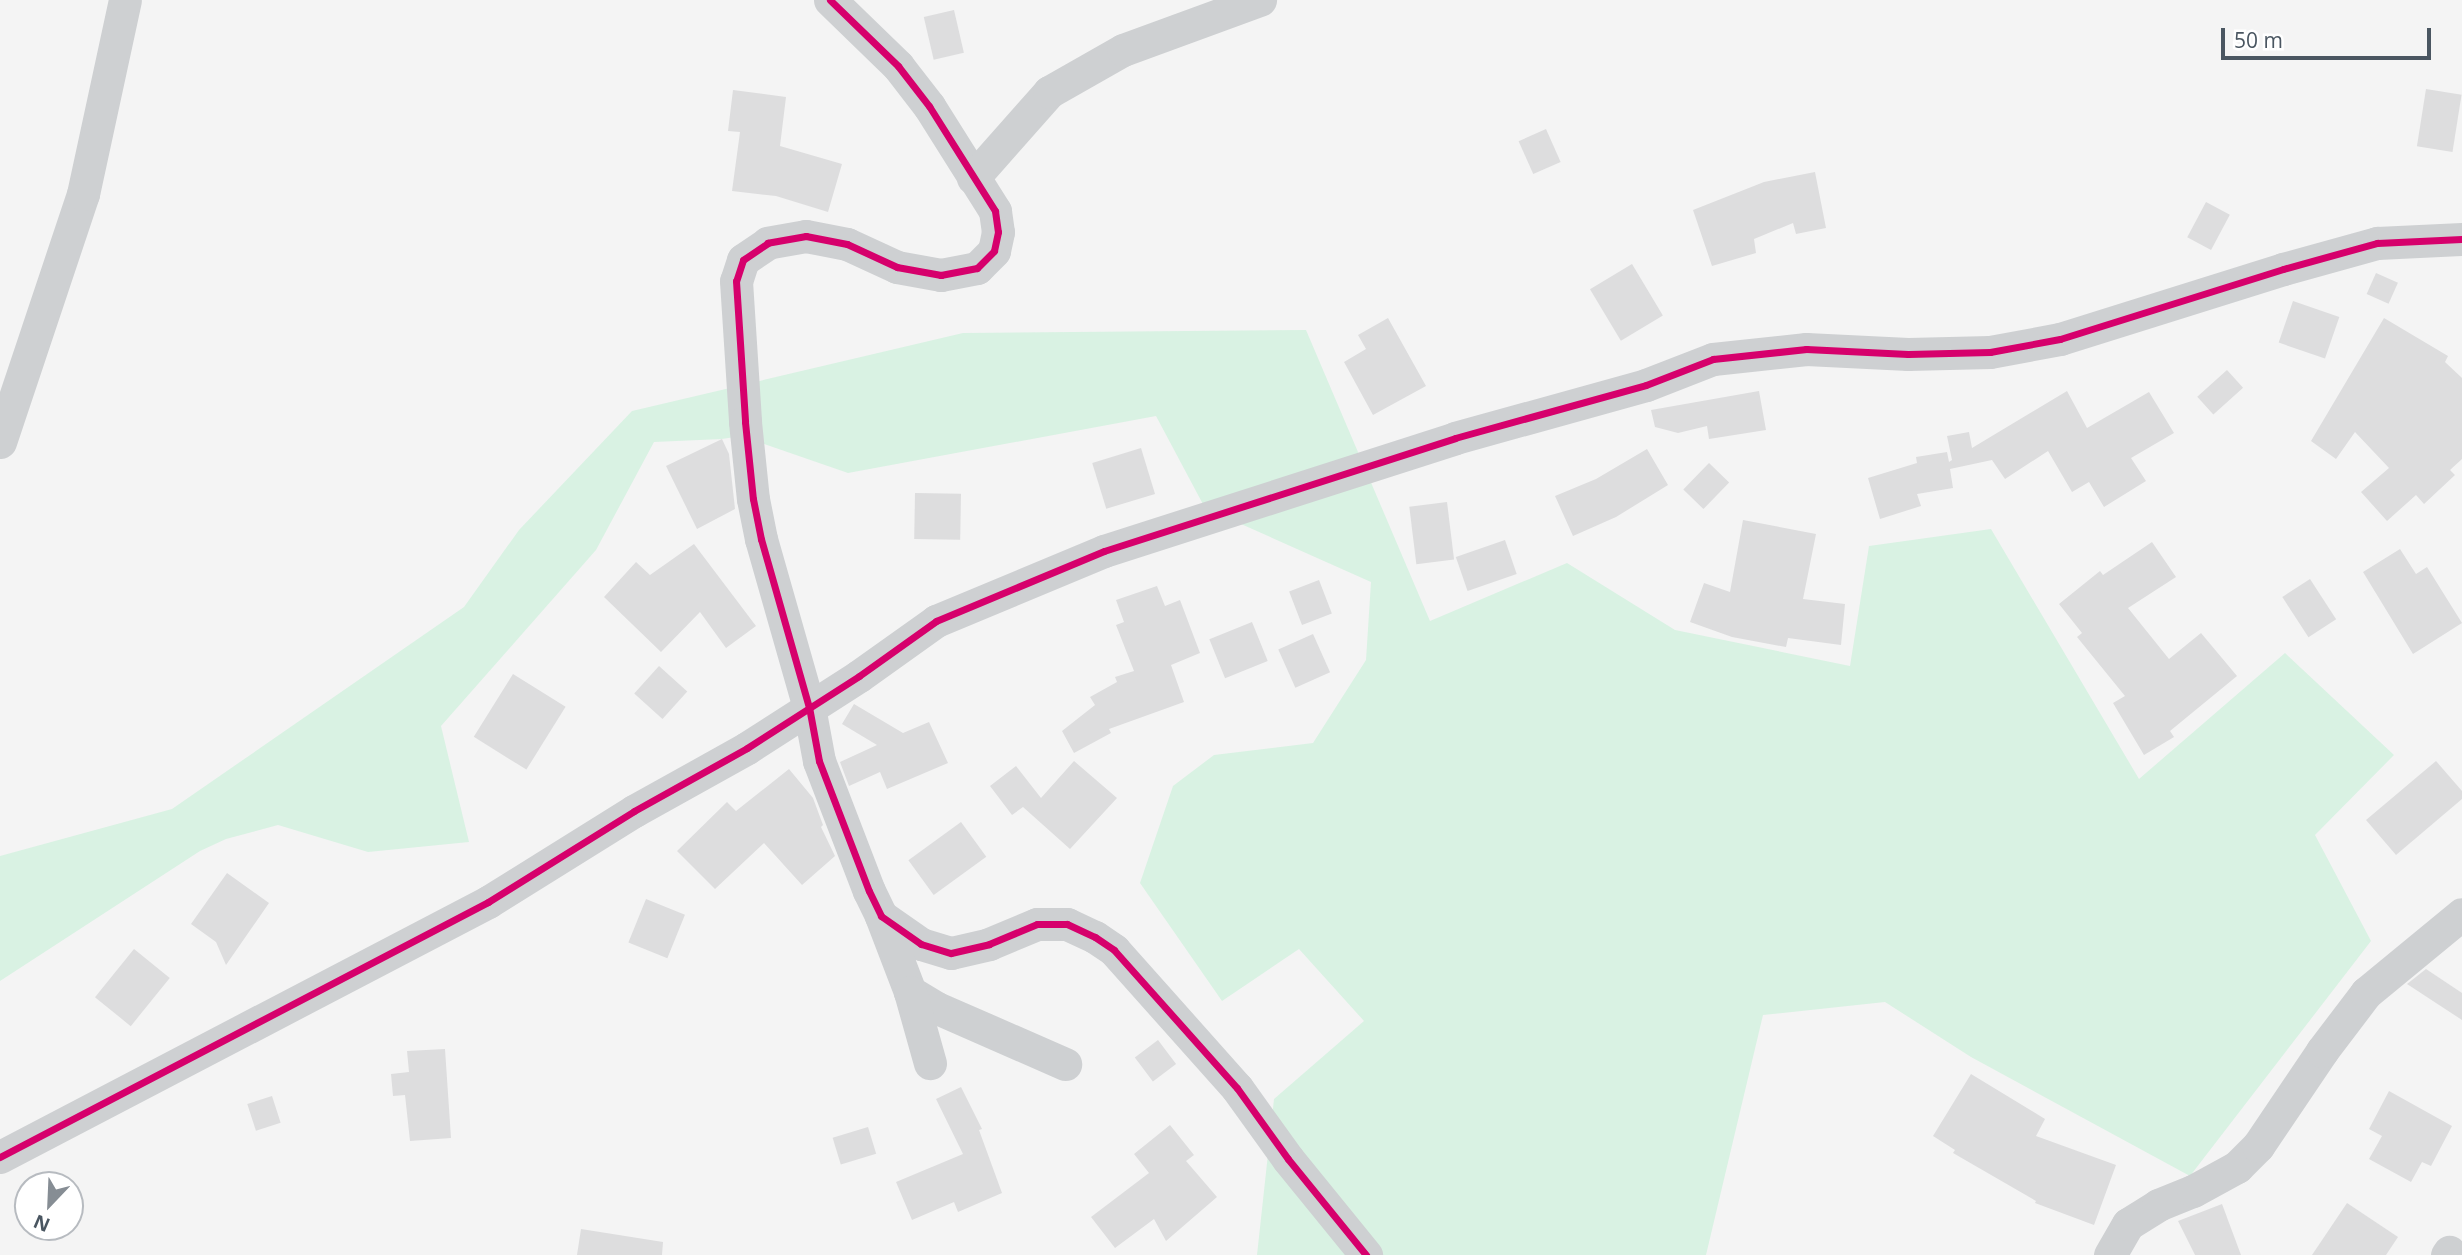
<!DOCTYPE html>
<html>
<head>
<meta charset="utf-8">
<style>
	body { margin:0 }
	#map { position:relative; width:2462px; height:1255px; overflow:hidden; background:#f4f4f4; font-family:"Open Sans",sans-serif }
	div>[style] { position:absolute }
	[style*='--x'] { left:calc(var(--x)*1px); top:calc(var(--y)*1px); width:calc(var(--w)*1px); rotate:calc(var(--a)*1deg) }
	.green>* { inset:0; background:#d9f2e3 }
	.building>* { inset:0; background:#ddddde; transform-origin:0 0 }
	.minor>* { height:33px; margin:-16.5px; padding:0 16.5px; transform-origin:16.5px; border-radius:16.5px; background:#ced0d2 }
	.cycleway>* { height:7px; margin:-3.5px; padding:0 3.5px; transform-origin:3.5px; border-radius:3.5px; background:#d6006c }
	span { translate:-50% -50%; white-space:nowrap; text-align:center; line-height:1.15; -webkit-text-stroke:5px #fff; paint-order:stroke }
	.north { position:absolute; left:14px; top:1171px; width:70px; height:70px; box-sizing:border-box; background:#fff; border:2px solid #b7bbc0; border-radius:50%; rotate:203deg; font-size:19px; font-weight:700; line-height:28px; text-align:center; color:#4a5661 }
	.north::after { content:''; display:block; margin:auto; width:24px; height:32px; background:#868d94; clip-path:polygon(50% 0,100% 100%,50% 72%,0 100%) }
	.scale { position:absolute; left:2221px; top:28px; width:210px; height:32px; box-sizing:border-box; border:4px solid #4a5661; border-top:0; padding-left:9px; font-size:21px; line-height:24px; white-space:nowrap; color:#4a5661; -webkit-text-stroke:5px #fff; paint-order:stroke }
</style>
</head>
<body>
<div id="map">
	<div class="green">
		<i style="clip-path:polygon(1306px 330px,1430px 621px,1567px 563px,1675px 630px,1850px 666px,1869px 546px,1991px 529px,2139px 779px,2285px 653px,2394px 755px,2315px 835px,2371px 941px,2190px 1176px,1971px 1057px,1885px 1002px,1763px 1015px,1706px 1255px,1257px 1255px,1274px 1099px,1364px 1021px,1299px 949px,1222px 1001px,1140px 883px,1173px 786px,1214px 755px,1313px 743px,1366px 660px,1371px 582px,1205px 508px,1156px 416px,848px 473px,741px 436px,722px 439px,654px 442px,596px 550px,441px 726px,469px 842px,368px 852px,278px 825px,226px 839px,200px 851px,0 981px,0 856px,172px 809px,464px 607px,519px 530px,632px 411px,963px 333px)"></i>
	</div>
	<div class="building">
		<i style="left:954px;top:10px;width:44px;height:31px;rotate:77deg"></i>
		<i style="left:2426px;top:89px;width:36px;height:58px;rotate:9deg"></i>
		<i style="clip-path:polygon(733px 90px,786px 97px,780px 146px,842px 164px,828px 212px,776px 196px,732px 191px,740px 132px,728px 131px)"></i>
		<i style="left:1546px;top:129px;width:36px;height:30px;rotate:66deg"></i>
		<i style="clip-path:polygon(1815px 172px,1826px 228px,1796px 234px,1793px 223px,1754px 239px,1756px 253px,1712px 266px,1693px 210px,1764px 182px)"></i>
		<i style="left:2206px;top:202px;width:27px;height:40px;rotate:28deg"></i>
		<i style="left:1632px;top:264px;width:60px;height:49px;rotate:59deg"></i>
		<i style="left:2376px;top:273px;width:24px;height:23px;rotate:24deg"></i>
		<i style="left:2293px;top:301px;width:49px;height:44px;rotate:19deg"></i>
		<i style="clip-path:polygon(1388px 318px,1426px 386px,1373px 415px,1344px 362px,1366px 349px,1358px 335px)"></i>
		<i style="clip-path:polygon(2384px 318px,2448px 356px,2445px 362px,2462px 378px,2462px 459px,2450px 470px,2455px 475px,2424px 504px,2416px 495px,2387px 521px,2361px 492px,2389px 468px,2355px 432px,2336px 459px,2311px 441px)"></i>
		<i style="left:2227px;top:370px;width:24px;height:40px;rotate:48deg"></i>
		<i style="clip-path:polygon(1759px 391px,1766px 430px,1709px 439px,1707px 426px,1678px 433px,1655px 427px,1651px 410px)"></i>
		<i style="clip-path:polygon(2067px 391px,2087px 428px,2149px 392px,2174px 433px,2131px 458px,2146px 481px,2104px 507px,2089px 482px,2072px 492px,2048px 451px,2005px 479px,1992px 460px,1950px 469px,1953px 488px,1917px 494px,1921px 506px,1880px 519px,1868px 478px,1917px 463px,1916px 457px,1947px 452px,1949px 462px,1952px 460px,1947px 436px,1969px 432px,1972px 448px)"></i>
		<i style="clip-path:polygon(722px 439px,729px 454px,735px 509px,697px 529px,666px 466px)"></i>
		<i style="left:1141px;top:448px;width:48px;height:51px;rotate:73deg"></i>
		<i style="clip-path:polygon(1647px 449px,1668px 485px,1616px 517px,1573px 536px,1555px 496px,1596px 479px)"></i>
		<i style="left:1709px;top:463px;width:28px;height:37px;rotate:44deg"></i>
		<i style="left:915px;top:493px;width:46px;height:46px;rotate:1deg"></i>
		<i style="left:1447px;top:502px;width:58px;height:38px;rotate:83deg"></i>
		<i style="clip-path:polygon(1743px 520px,1816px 534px,1803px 599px,1845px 604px,1841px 645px,1788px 638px,1786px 647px,1732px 637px,1690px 622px,1704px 583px,1730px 592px)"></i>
		<i style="left:1505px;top:540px;width:36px;height:52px;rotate:71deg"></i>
		<i style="clip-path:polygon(2152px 542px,2176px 577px,2128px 608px,2169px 659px,2201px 633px,2237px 676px,2170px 731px,2174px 737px,2144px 755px,2113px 703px,2125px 696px,2077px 637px,2082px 633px,2059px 604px,2100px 571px,2103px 575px)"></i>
		<i style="clip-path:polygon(694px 544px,756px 626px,726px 648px,700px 612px,661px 652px,604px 597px,636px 562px,650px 575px)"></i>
		<i style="clip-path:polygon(2400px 549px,2416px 574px,2427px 567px,2462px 623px,2413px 654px,2363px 572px)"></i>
		<i style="left:2310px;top:579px;width:48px;height:33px;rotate:57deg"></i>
		<i style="left:1319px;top:580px;width:36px;height:32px;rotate:69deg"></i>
		<i style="clip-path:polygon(1157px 586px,1165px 606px,1180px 600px,1200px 653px,1171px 665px,1184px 702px,1109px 729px,1111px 733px,1074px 753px,1062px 731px,1095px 705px,1090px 697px,1117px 682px,1115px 677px,1134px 671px,1116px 625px,1124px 622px,1116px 600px)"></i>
		<i style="left:1252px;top:622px;width:42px;height:46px;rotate:68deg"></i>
		<i style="left:1313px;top:634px;width:42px;height:38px;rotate:66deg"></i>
		<i style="left:659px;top:666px;width:38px;height:37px;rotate:42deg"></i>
		<i style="left:513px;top:674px;width:62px;height:74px;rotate:32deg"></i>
		<i style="clip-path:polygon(854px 704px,903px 733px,929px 722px,948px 763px,887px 789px,880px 772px,849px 786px,840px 762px,877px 745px,842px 724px)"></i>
		<i style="clip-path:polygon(1074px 761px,1117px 798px,1070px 849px,1023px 807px,1012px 815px,990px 786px,1016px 766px,1041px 798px)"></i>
		<i style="clip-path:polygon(2436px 761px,2462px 791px,2462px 799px,2396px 855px,2366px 820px)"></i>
		<i style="clip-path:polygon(789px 769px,813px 798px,823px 825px,821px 827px,835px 856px,802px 885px,764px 843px,715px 889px,677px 851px,727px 802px,736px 811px)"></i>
		<i style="left:961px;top:822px;width:43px;height:65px;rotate:54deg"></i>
		<i style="clip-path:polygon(227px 873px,269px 903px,226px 965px,216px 942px,191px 924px)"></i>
		<i style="left:646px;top:899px;width:42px;height:47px;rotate:22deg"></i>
		<i style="left:134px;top:949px;width:46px;height:62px;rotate:39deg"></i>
		<i style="clip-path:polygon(2426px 969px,2462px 993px,2462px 1020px,2407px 984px)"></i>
		<i style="left:1158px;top:1040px;width:30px;height:29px;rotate:53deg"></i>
		<i style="clip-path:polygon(445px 1049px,451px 1138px,410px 1141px,405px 1095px,393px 1096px,391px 1074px,409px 1072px,407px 1051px)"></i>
		<i style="clip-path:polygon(1971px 1074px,2045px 1119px,2036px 1136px,2116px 1165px,2094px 1225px,2035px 1203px,2036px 1201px,1953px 1153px,1955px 1150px,1933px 1136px)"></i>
		<i style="clip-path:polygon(961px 1087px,982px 1129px,979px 1130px,1002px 1193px,958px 1212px,954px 1202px,912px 1220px,896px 1182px,963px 1154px,936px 1099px)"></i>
		<i style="clip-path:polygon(2389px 1091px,2452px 1126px,2431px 1166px,2422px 1162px,2411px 1182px,2369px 1159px,2382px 1136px,2369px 1129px)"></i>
		<i style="left:272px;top:1096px;width:28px;height:26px;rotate:72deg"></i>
		<i style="clip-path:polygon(1170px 1125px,1194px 1155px,1186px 1161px,1217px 1197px,1166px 1241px,1154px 1219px,1115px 1248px,1091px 1217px,1149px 1173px,1134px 1154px)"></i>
		<i style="left:868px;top:1127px;width:28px;height:37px;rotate:73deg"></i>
		<i style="clip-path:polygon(2347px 1203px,2398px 1237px,2386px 1255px,2312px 1255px)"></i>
		<i style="clip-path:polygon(2222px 1204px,2241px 1255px,2195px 1255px,2178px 1221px)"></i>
		<i style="clip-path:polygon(581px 1229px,663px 1242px,662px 1255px,577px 1255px)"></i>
	</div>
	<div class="minor">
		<i style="--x:830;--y:0;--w:95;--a:44.1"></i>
		<i style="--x:898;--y:66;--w:51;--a:52.2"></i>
		<i style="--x:929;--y:106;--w:124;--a:57.8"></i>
		<i style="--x:995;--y:211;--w:21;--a:82"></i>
		<i style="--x:998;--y:232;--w:19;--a:102"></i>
		<i style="--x:994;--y:251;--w:24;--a:135"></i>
		<i style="--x:977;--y:268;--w:37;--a:169"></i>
		<i style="--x:941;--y:275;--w:45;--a:-169.7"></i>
		<i style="--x:897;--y:267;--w:55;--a:-155.3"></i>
		<i style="--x:847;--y:244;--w:42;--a:-169"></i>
		<i style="--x:806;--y:236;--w:39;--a:170"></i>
		<i style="--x:768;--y:243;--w:30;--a:146"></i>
		<i style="--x:743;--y:260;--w:22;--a:108"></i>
		<i style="--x:736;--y:281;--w:141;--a:86.3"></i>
		<i style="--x:745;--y:422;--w:77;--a:84.1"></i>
		<i style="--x:753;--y:499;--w:41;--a:78.7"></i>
		<i style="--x:761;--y:539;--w:175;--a:74.1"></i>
		<i style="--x:809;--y:707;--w:55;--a:79.5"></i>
		<i style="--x:819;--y:761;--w:139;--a:69"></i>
		<i style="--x:869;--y:891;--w:28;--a:64"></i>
		<i style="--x:881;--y:916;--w:49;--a:35"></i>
		<i style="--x:921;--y:944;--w:31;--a:17"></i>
		<i style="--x:951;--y:953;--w:39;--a:-13"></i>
		<i style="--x:989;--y:944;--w:52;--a:-22.6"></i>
		<i style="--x:1037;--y:924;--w:30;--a:0"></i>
		<i style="--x:1067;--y:924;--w:31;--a:25"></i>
		<i style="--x:1095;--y:937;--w:23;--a:34"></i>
		<i style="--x:1114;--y:950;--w:185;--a:48.3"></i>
		<i style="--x:1237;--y:1088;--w:87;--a:54.3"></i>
		<i style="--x:1288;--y:1159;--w:124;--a:50.9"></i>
		<i style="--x:973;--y:178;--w:115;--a:-48.5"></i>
		<i style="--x:1049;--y:92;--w:85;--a:-29.6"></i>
		<i style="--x:1123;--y:50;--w:146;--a:-20.1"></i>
		<i style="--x:0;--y:442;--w:262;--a:-71.5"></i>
		<i style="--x:83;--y:194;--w:198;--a:-77.8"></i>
		<i style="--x:881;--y:916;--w:81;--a:69.1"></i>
		<i style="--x:910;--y:992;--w:31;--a:31"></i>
		<i style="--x:937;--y:1008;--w:140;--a:23.6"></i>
		<i style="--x:910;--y:992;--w:74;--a:74.3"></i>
		<i style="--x:0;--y:1157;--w:551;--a:-27.59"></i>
		<i style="--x:488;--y:902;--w:172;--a:-31.9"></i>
		<i style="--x:634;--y:811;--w:129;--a:-29.1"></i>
		<i style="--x:747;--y:748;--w:133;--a:-32.7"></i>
		<i style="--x:859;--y:676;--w:95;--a:-35.5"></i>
		<i style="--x:936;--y:621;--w:182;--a:-22.6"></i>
		<i style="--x:1104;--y:551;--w:369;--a:-17.8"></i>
		<i style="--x:1455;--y:438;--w:198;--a:-15.5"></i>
		<i style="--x:1646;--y:385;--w:72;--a:-21.2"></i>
		<i style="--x:1713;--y:359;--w:94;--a:-6.1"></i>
		<i style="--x:1806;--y:349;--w:102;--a:2.8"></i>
		<i style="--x:1908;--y:354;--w:82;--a:-1.4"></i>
		<i style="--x:1990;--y:352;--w:71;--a:-10.5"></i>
		<i style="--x:2060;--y:339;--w:234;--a:-17.4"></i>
		<i style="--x:2283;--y:269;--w:98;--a:-15.5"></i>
		<i style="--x:2377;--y:243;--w:85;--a:-2.7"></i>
		<i style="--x:2110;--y:1255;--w:36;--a:-60"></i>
		<i style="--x:2128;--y:1224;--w:36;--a:-32"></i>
		<i style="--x:2158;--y:1205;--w:38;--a:-22"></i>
		<i style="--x:2193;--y:1191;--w:50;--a:-28.6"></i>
		<i style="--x:2237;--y:1167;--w:30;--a:-45"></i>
		<i style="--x:2258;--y:1146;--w:115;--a:-56"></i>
		<i style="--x:2322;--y:1051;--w:73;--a:-52.8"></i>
		<i style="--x:2366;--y:993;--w:124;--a:-39.5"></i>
		<i style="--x:2447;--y:1255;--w:4;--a:-56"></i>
	</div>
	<div class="cycleway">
		<i style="--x:830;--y:0;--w:95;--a:44.1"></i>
		<i style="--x:898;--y:66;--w:51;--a:52.2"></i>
		<i style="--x:929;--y:106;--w:124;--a:57.8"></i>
		<i style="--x:995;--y:211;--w:21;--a:82"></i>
		<i style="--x:998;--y:232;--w:19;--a:102"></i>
		<i style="--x:994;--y:251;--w:24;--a:135"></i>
		<i style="--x:977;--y:268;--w:37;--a:169"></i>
		<i style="--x:941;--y:275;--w:45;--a:-169.7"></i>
		<i style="--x:897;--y:267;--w:55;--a:-155.3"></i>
		<i style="--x:847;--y:244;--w:42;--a:-169"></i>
		<i style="--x:806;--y:236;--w:39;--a:170"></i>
		<i style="--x:768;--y:243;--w:30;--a:146"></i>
		<i style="--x:743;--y:260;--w:22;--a:108"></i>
		<i style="--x:736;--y:281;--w:141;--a:86.3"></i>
		<i style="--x:745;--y:422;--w:77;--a:84.1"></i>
		<i style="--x:753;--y:499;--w:41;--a:78.7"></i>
		<i style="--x:761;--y:539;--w:175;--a:74.1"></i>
		<i style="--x:809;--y:707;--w:55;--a:79.5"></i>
		<i style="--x:819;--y:761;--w:139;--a:69"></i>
		<i style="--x:869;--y:891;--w:28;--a:64"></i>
		<i style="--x:881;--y:916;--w:49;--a:35"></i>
		<i style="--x:921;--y:944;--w:31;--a:17"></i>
		<i style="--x:951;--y:953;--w:39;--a:-13"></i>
		<i style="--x:989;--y:944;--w:52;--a:-22.6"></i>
		<i style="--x:1037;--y:924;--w:30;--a:0"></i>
		<i style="--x:1067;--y:924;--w:31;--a:25"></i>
		<i style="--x:1095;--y:937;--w:23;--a:34"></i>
		<i style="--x:1114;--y:950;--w:185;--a:48.3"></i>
		<i style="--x:1237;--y:1088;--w:87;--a:54.3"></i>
		<i style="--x:1288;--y:1159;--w:124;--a:50.9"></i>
		<i style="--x:0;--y:1157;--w:551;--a:-27.59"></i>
		<i style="--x:488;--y:902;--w:172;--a:-31.9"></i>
		<i style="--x:634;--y:811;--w:129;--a:-29.1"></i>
		<i style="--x:747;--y:748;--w:133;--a:-32.7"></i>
		<i style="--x:859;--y:676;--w:95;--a:-35.5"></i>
		<i style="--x:936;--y:621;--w:182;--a:-22.6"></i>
		<i style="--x:1104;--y:551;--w:369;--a:-17.8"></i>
		<i style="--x:1455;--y:438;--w:198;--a:-15.5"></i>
		<i style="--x:1646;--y:385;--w:72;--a:-21.2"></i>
		<i style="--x:1713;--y:359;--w:94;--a:-6.1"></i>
		<i style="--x:1806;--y:349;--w:102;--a:2.8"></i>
		<i style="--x:1908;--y:354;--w:82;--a:-1.4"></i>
		<i style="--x:1990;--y:352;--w:71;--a:-10.5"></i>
		<i style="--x:2060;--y:339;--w:234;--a:-17.4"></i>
		<i style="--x:2283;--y:269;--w:98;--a:-15.5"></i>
		<i style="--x:2377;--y:243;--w:85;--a:-2.7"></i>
	</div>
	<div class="north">N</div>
	<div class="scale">50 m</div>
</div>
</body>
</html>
